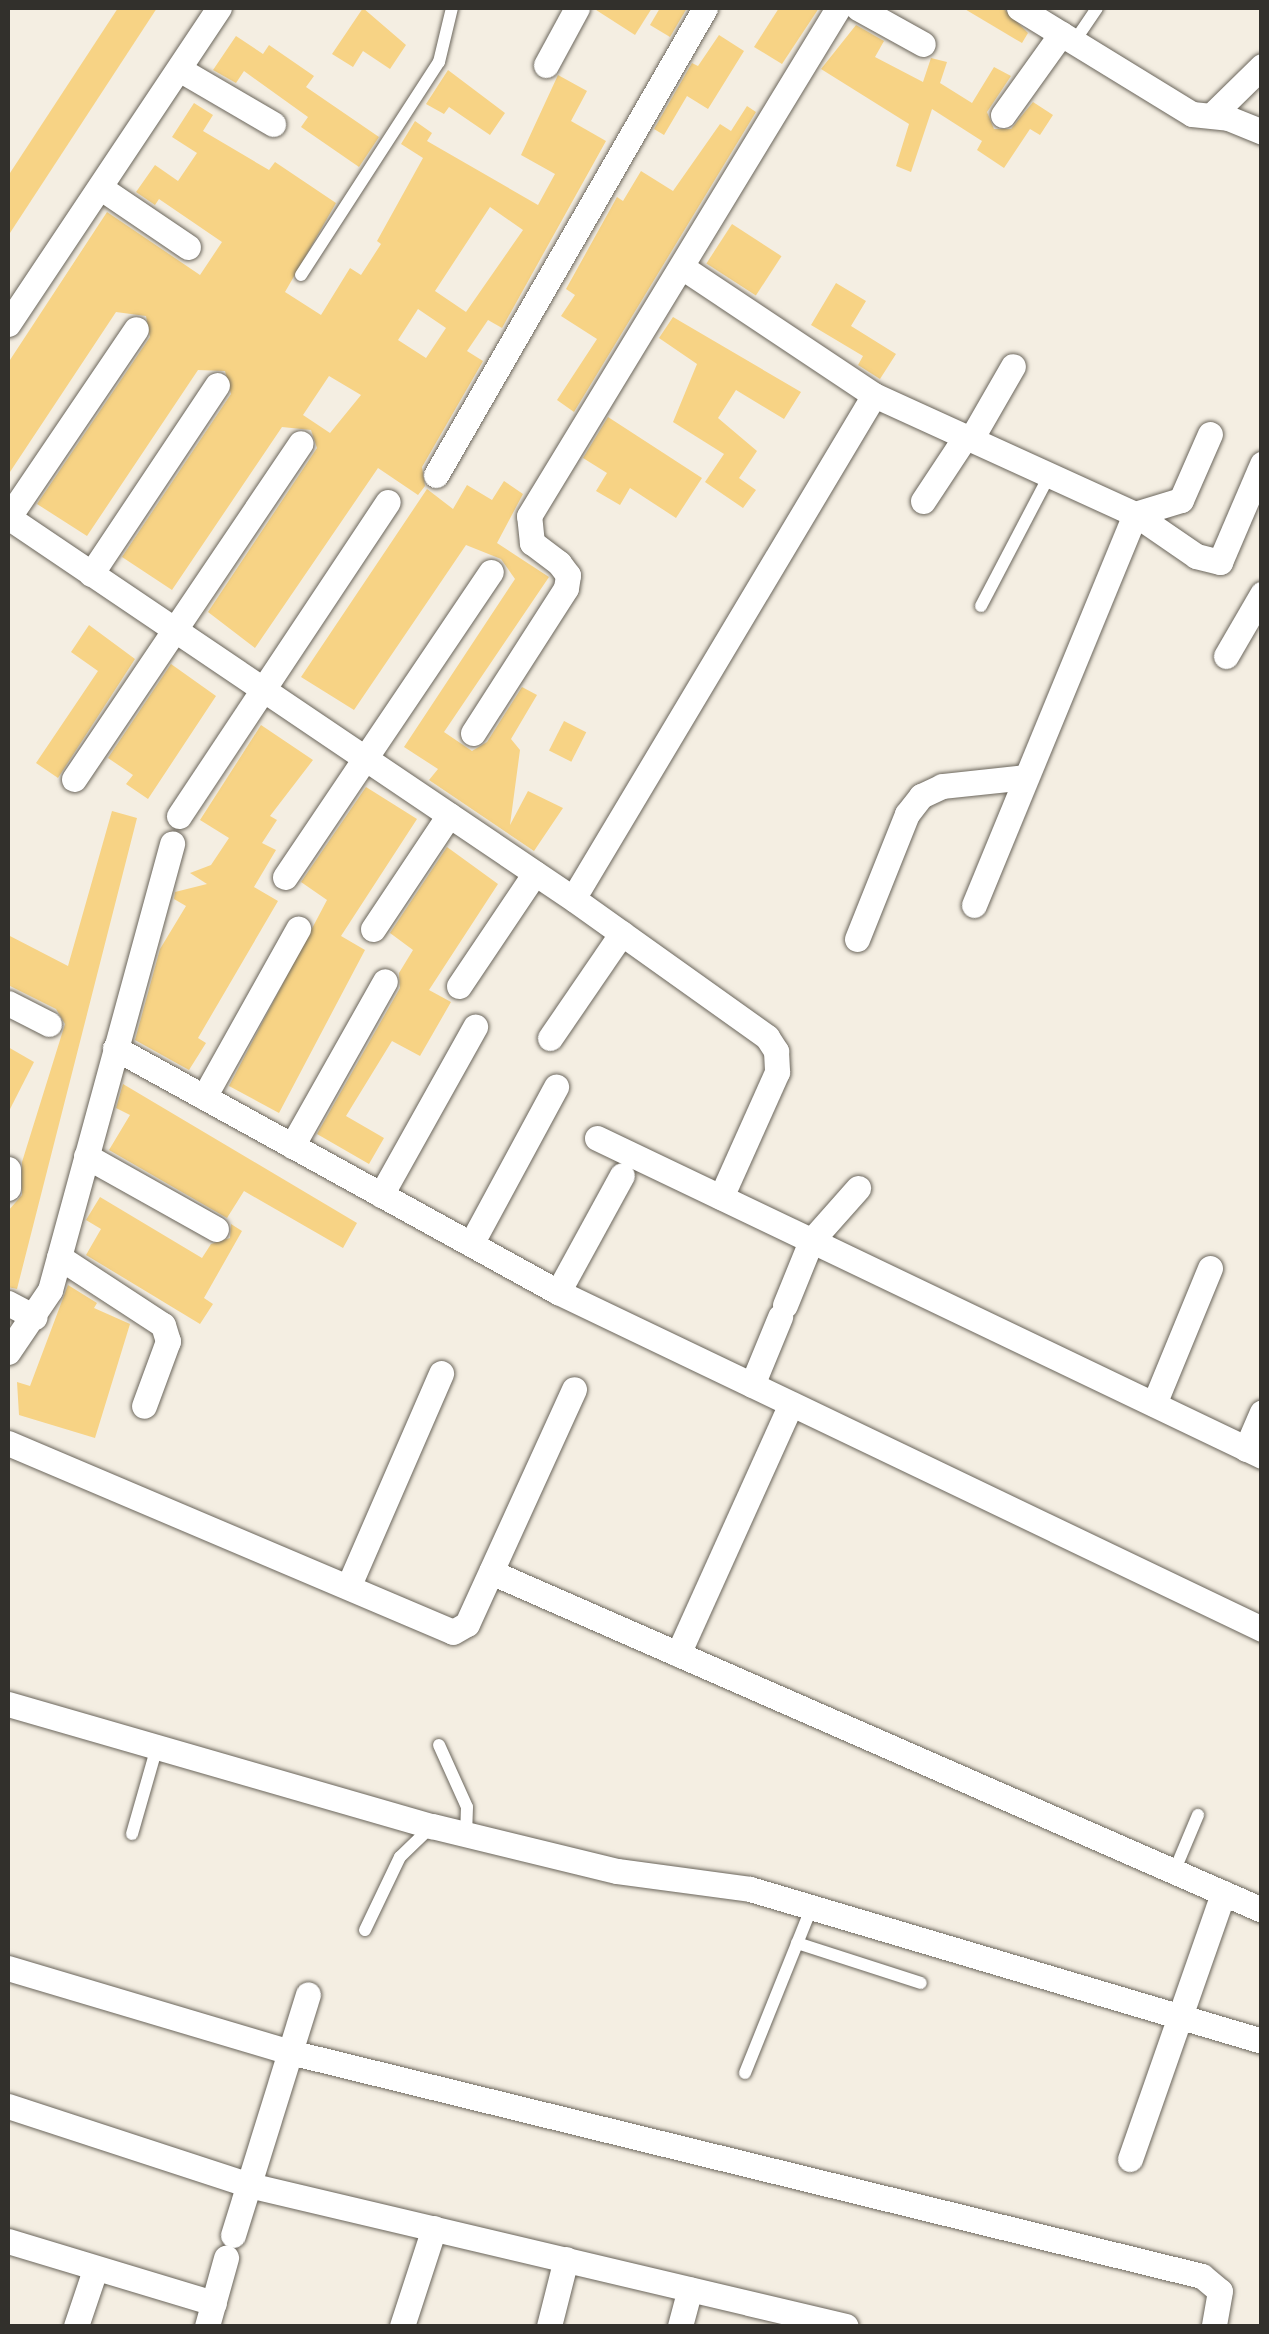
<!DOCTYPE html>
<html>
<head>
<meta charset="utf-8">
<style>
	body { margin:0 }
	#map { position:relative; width:1269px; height:2334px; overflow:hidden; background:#f4eee2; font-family:Roboto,sans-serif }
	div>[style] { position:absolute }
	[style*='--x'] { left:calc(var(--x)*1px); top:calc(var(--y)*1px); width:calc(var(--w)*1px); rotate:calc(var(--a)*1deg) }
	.building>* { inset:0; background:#f7d385; transform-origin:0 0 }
	.roads { filter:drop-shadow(0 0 2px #6b665c) drop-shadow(0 0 2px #6b665c) }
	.lane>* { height:12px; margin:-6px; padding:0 6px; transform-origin:6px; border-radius:6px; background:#fff }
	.street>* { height:25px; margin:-12.5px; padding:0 12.5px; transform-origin:12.5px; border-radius:12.5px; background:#fff }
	span { translate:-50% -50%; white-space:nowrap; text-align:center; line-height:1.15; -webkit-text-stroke:8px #fff; paint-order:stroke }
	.frame { position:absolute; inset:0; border:10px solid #32302c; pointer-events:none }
</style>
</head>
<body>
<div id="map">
	<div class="building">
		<i style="clip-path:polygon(118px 8px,157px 8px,8px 236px,8px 176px)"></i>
		<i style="clip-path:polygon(363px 8px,406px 45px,390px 69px,363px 51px,353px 67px,332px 54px)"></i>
		<i style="clip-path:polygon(593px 8px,652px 8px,635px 35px)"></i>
		<i style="clip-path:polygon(660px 8px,687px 8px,670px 37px,650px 25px)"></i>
		<i style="clip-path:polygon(779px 8px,819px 8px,782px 64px,754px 47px)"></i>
		<i style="clip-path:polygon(963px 8px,1003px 8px,1028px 33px,1022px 43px)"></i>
		<i style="clip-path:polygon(856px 25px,884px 41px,875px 57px,923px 82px,931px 58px,947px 62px,940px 83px,972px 103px,994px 67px,1011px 76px,987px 112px,994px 129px,1011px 129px,1033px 102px,1053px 115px,1040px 135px,1030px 129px,1004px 168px,977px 150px,982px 141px,932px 109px,911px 172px,896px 166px,909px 124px,821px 69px)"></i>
		<i style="clip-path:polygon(719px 35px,744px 51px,708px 109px,687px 96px,664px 135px,654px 129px,692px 63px,698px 66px)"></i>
		<i style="clip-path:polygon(236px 36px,263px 54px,269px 45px,314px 76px,306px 87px,379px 137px,359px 167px,301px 127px,308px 117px,244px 71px,236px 83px,213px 70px)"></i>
		<i style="clip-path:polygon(448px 70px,505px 113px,490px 135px,449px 107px,444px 114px,426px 104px)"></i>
		<i style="clip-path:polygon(evenodd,558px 75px,587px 91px,571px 121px,606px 141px,502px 328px,488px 320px,467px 351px,483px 361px,422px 467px,425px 486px,418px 495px,378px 468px,255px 648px,208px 612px,317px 448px,311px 430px,282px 427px,172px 590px,122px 557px,231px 394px,225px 371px,198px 370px,87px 536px,37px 504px,150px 337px,146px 316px,116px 312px,8px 475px,8px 363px,107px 212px,200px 275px,222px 242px,159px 199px,155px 205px,136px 192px,155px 165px,178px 181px,197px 153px,172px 137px,194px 103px,213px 115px,203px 131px,269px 170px,275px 162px,336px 203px,285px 292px,321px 315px,350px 268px,361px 275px,381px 244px,377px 241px,423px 158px,401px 144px,415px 121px,432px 133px,427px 141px,538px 205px,555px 174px,521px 155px,558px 75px,490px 207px,523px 230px,466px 312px,435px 291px,490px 207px,558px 75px,418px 309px,446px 328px,426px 358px,398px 340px,418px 309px,558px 75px,329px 376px,361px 395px,330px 433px,303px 415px,329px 376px)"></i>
		<i style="clip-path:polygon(747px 106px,756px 112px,574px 412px,557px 400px,597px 339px,561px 316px,575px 295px,566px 289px,617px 197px,623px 201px,641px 171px,673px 191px,720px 124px,731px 131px)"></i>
		<i style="left:732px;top:224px;width:59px;height:47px;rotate:33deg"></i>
		<i style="clip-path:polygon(836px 283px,866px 301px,851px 326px,896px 354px,880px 379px,858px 365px,863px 356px,811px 325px)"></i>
		<i style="clip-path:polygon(673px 317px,801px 392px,784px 419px,736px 390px,718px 418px,757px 451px,739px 478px,756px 490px,743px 508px,705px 482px,724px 454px,673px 422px,697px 364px,659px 338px)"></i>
		<i style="clip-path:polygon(608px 417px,702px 478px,676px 518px,630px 488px,620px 505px,596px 491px,607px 473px,583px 458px)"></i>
		<i style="clip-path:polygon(504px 481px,523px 494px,497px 543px,549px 577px,444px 732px,472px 751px,487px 742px,522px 687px,537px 695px,511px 739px,520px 750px,510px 825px,528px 791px,563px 808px,534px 851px,429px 780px,438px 769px,404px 747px,515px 579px,501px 559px,466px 545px,354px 710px,301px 677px,427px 489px,453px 509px,467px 485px,492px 500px)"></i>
		<i style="clip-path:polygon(89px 625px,135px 659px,58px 778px,36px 763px,98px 671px,71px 652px)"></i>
		<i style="clip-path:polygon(171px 664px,216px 696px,148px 799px,126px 784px,133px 775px,108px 758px)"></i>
		<i style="left:564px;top:721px;width:25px;height:33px;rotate:27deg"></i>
		<i style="clip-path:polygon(261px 725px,313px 760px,270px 816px,277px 820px,262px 843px,276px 850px,254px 887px,278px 901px,198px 1038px,206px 1043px,189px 1070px,135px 1040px,160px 949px,186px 906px,174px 899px,175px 892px,207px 884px,190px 873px,211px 865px,229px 838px,200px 820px)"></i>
		<i style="clip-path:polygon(366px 787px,417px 819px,341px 936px,365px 950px,279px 1113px,229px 1086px,327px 900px,301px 882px)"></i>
		<i style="clip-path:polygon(112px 811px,137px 818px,17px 1289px,8px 1287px,8px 1211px,22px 1195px,22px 1162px,65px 1024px,56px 1009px,8px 985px,8px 935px,68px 966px)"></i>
		<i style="clip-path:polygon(447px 847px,498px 884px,429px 990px,451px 1002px,420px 1056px,392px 1041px,346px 1116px,384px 1138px,369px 1164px,317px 1134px,400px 988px,399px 973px,413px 950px,390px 933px)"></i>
		<i style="clip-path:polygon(8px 1047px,34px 1062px,8px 1113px)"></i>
		<i style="clip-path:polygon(123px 1084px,357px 1223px,343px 1248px,244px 1191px,227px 1218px,109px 1150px,130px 1115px,116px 1108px)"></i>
		<i style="clip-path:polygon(100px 1197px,202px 1258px,211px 1244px,230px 1238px,231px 1224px,242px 1231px,204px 1298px,213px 1304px,200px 1324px,86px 1255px,101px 1229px,86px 1220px)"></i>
		<i style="clip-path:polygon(68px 1285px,97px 1303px,94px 1308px,130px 1324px,95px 1438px,19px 1415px,17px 1382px,30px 1386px)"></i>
	</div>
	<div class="roads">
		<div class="lane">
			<i style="--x:1074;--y:42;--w:41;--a:-55.9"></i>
			<i style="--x:301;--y:275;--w:254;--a:-57.1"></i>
			<i style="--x:439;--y:62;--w:56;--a:-76.5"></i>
			<i style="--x:981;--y:606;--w:147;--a:-62.4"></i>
			<i style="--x:439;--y:1745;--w:68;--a:65.7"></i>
			<i style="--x:467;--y:1807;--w:25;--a:92"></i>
			<i style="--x:132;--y:1834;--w:91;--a:-74"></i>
			<i style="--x:1174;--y:1872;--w:62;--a:-67.2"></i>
			<i style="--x:365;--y:1930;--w:81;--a:-64.4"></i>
			<i style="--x:400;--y:1857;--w:45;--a:-44.1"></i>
			<i style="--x:797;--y:1943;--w:130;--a:17.9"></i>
			<i style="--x:745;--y:2073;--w:180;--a:-68.1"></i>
		</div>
		<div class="street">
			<i style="--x:858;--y:8;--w:74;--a:29"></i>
			<i style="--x:1019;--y:8;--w:203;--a:31.5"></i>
			<i style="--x:1192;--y:114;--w:36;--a:6"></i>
			<i style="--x:1228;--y:118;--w:37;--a:22"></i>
			<i style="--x:546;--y:65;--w:65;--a:-61.5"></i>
			<i style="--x:179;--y:69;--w:109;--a:30.3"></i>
			<i style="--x:1003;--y:115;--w:100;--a:-54.4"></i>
			<i style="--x:1212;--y:115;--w:70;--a:-44.4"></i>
			<i style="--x:101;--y:188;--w:105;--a:34.1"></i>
			<i style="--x:682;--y:267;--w:231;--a:33.7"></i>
			<i style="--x:874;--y:395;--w:287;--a:24.5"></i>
			<i style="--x:1135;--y:514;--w:48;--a:-16.9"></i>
			<i style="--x:1181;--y:500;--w:72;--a:-66.3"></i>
			<i style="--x:8;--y:324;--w:380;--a:-56.3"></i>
			<i style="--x:971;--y:439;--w:84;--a:-60.1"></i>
			<i style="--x:436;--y:475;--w:539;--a:-60.06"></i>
			<i style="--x:923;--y:501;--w:78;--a:-56.5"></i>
			<i style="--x:8;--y:517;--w:684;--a:34.04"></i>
			<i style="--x:575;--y:900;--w:236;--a:35.5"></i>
			<i style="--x:767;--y:1037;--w:17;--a:57"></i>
			<i style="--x:776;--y:1051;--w:21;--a:87"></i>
			<i style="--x:777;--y:1072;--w:137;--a:114.1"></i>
			<i style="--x:8;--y:518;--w:228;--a:-55.9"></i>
			<i style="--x:91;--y:574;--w:227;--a:-56.3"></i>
			<i style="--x:1226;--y:656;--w:72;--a:-59.9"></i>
			<i style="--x:473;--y:733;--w:172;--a:-57.3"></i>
			<i style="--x:566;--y:588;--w:13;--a:-81"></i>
			<i style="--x:568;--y:575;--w:15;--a:-127"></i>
			<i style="--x:559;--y:563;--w:34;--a:-143"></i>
			<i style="--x:532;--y:543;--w:27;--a:-96"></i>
			<i style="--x:529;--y:516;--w:595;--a:-58.69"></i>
			<i style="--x:74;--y:779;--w:405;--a:-56"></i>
			<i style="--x:179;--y:816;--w:377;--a:-56.4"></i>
			<i style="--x:285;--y:877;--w:368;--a:-56"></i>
			<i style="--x:580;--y:887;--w:573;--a:-59.14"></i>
			<i style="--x:974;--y:905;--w:423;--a:-67.6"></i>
			<i style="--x:1135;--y:514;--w:74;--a:34.5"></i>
			<i style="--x:1196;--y:556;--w:25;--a:14"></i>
			<i style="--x:1220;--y:562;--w:107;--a:-66.8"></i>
			<i style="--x:373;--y:929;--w:137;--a:-56.3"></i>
			<i style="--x:857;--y:939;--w:135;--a:-68.2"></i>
			<i style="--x:907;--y:814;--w:23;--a:-52"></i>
			<i style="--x:921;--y:796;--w:23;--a:-25"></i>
			<i style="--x:942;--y:786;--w:84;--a:-6.1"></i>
			<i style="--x:459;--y:986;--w:136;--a:-56.1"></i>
			<i style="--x:8;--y:1003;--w:46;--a:27.1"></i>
			<i style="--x:550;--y:1038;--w:127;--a:-55.6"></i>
			<i style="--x:115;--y:1048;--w:506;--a:28.85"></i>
			<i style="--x:558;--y:1292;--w:781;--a:25.58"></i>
			<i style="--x:204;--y:1097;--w:193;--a:-60.8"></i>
			<i style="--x:597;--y:1138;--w:737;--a:25.56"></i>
			<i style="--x:292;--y:1146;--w:189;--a:-60.6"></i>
			<i style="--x:86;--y:1156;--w:149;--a:29.3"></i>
			<i style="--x:8;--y:1169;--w:19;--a:90"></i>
			<i style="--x:381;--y:1195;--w:193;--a:-60.8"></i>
			<i style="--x:471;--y:1244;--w:179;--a:-61.6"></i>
			<i style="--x:59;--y:1257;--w:124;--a:33.2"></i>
			<i style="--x:163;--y:1325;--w:17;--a:73"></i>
			<i style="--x:168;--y:1341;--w:69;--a:110.3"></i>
			<i style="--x:558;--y:1292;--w:133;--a:-61.3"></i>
			<i style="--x:8;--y:1303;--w:30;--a:28"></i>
			<i style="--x:785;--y:1305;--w:69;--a:-67.9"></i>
			<i style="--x:811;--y:1241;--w:71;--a:-48.4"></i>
			<i style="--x:8;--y:1352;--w:75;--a:-55.9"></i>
			<i style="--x:50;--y:1290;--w:463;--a:-74.7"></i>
			<i style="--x:752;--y:1385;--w:74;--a:-67.6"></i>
			<i style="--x:1154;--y:1404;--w:147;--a:-67.6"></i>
			<i style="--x:8;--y:1443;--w:483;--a:23"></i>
			<i style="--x:453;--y:1632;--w:16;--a:-30"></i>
			<i style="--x:467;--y:1624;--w:258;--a:-65.5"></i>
			<i style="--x:1246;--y:1449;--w:40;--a:-66.6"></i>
			<i style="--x:491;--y:1572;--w:842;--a:23.67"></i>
			<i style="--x:349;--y:1585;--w:231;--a:-66.5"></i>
			<i style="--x:678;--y:1654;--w:274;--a:-65.7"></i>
			<i style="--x:8;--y:1704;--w:441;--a:16.1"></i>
			<i style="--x:432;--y:1826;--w:190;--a:13.7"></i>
			<i style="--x:617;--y:1871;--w:134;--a:7.7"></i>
			<i style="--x:750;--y:1889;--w:534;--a:16.53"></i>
			<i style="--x:8;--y:1968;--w:294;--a:16.6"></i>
			<i style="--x:290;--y:2052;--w:939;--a:13.8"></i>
			<i style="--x:1202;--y:2276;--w:23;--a:40"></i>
			<i style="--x:1220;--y:2291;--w:36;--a:100"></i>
			<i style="--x:8;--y:2106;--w:254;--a:18.1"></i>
			<i style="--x:249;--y:2185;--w:613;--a:13.29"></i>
			<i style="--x:1130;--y:2159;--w:282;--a:-70.7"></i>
			<i style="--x:233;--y:2235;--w:252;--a:-72.7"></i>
			<i style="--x:8;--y:2241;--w:215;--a:16.8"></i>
			<i style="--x:76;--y:2326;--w:59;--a:-71.3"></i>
			<i style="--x:207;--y:2326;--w:71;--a:-74.4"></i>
			<i style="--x:402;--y:2326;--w:103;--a:-71.9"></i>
			<i style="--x:549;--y:2326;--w:69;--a:-75.8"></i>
			<i style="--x:680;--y:2326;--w:38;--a:-75"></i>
		</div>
	</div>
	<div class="frame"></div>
</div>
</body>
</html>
